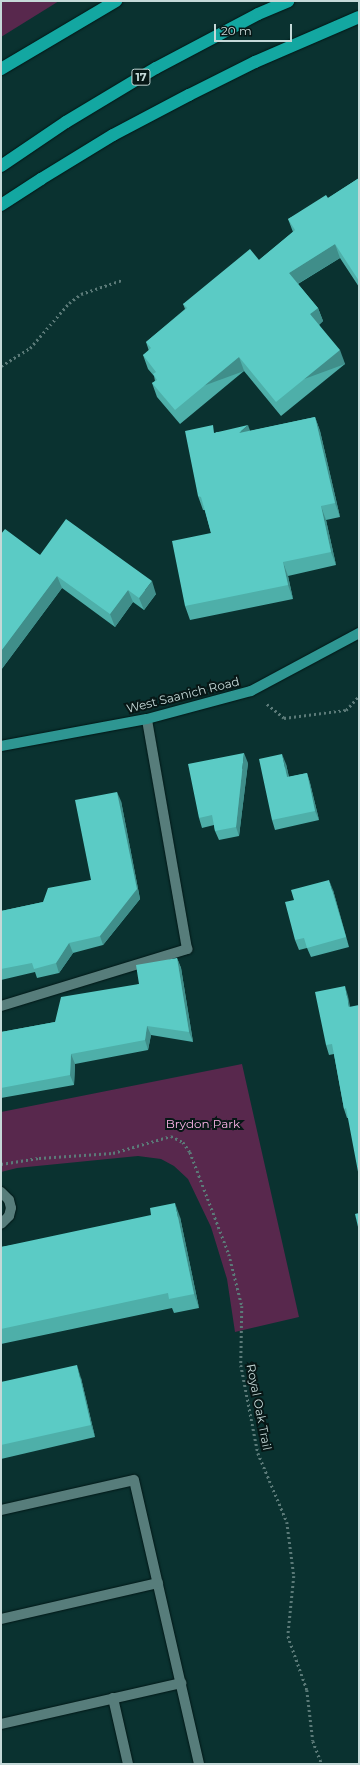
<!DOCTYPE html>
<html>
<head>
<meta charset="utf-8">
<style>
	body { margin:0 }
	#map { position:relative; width:360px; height:1765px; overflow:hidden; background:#0a3230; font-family:Montserrat,sans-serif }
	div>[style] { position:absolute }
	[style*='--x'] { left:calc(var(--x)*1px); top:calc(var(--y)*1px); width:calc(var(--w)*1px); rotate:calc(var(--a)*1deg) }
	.green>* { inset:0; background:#58284d }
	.path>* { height:2.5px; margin-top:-1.25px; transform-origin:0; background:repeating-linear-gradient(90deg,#5b7a78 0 2px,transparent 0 5px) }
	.roads { filter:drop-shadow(0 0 1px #001817) drop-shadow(0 0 1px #001817) }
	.minor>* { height:10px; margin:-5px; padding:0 5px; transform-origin:5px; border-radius:5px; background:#577d7b }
	.major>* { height:10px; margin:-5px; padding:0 5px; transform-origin:5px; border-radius:5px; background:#2e9692 }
	.highway>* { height:12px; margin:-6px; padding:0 6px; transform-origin:6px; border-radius:6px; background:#13a7a1 }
	.wall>* { inset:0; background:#4eafa9 }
	.shaded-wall>* { inset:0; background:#408e8a; transform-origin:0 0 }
	.building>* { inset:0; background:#5bcbc5 }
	span { translate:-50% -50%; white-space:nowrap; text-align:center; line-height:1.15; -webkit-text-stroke:4px #071716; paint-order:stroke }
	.shield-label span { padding:1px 3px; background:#071716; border:1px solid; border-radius:3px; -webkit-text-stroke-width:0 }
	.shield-label { font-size:11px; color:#c5d9d8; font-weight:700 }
	.street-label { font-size:12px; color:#c5d9d8 }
	.park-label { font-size:12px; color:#fab2e6 }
	.frame { position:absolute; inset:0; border:2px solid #c5d9d8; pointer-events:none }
	.scale { position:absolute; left:214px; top:24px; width:78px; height:18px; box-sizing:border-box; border:2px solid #c5d9d8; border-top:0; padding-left:5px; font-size:12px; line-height:14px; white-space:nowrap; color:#c5d9d8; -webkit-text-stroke:3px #071716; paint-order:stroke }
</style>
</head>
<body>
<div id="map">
	<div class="green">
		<i style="clip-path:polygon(1px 1px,59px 1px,1px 37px)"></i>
		<i style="clip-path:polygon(242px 1064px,299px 1317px,235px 1332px,227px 1279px,211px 1227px,188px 1179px,174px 1166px,161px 1159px,138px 1156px,17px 1168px,1px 1172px,1px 1112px)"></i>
	</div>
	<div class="path">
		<i style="--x:1;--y:366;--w:34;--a:-32"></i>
		<i style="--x:30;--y:348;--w:60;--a:-49.1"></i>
		<i style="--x:69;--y:303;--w:15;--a:-37"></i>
		<i style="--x:81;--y:294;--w:43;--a:-18.9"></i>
		<i style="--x:267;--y:704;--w:22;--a:39"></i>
		<i style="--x:284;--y:718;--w:63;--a:-7.4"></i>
		<i style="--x:346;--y:710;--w:19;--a:-47"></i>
		<i style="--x:1;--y:1164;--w:38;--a:-9"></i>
		<i style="--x:39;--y:1158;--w:74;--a:-3.9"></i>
		<i style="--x:113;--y:1153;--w:60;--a:-16.3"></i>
		<i style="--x:171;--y:1136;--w:13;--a:27"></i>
		<i style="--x:183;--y:1142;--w:12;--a:55"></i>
		<i style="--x:190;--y:1152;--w:109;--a:69.1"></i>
		<i style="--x:229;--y:1254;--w:54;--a:76"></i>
		<i style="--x:242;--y:1306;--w:59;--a:91"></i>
		<i style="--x:241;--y:1365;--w:90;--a:79.1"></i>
		<i style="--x:258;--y:1453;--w:75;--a:67.2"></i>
		<i style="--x:287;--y:1522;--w:54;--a:82.6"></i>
		<i style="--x:294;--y:1576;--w:60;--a:95.7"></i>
		<i style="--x:288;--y:1636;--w:57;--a:70.6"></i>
		<i style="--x:307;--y:1690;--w:51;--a:83.3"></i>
		<i style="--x:313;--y:1741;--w:25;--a:69"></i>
	</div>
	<div class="roads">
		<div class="minor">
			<i style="--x:1;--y:1006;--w:195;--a:-17"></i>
			<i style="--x:187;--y:949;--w:233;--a:-99.9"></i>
			<i style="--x:1;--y:1192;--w:11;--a:45"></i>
			<i style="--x:9;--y:1200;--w:8;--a:76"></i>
			<i style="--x:11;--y:1208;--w:8;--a:104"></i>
			<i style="--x:9;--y:1216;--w:11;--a:135"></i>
			<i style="--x:1;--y:1510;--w:136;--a:-12.7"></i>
			<i style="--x:134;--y:1480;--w:291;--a:77.1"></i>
			<i style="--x:1;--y:1619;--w:161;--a:-12.9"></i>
			<i style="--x:113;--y:1698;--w:68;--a:77.2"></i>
			<i style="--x:1;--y:1724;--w:185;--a:-12.8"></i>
		</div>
		<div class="major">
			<i style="--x:1;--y:746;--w:148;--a:-10.5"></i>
			<i style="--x:147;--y:719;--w:108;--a:-15.1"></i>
			<i style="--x:251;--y:691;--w:123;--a:-28.2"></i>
		</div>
		<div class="highway">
			<i style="--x:1;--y:69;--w:134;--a:-30.6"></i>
			<i style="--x:1;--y:166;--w:78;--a:-34.1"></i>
			<i style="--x:66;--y:122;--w:105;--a:-31"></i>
			<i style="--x:156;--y:68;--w:115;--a:-27.9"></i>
			<i style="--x:258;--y:14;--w:33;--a:-23"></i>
			<i style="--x:1;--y:205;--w:48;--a:-33"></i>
			<i style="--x:41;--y:179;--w:84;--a:-31.4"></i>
			<i style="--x:113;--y:135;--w:86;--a:-27.8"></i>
			<i style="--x:189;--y:95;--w:74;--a:-26.6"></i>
			<i style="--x:255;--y:62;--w:113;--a:-23.4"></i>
		</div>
	</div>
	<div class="wall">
		<i style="clip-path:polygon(359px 178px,359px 287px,340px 258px,298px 284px,318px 308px,323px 321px,319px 325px,345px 364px,281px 416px,244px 371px,180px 424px,157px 397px,152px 383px,155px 381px,154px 376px,148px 369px,143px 355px,149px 351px,146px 342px,185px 309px,183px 304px,259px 260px,293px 232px,288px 219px,328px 198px)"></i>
		<i style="clip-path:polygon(315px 417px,320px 431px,340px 517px,326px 520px,336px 565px,288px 576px,293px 599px,190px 620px,185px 606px,211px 533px,205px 510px,203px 510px,198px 496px,216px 432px,250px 431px)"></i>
		<i style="clip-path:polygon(1px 534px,40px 555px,156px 594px,144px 610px,133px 602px,115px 627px,62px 588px,1px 670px)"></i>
		<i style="clip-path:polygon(248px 763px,239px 836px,219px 840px,215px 831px,214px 825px,202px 828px,199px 818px)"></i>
		<i style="clip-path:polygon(286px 764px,289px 777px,307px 773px,310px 783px,319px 820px,275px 830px,272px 820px)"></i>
		<i style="clip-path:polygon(121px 801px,140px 899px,103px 945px,73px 953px,59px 973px,37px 978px,35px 972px,1px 980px,1px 911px,43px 902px,91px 880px)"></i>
		<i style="clip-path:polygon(333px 890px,349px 947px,311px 957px,307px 948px,299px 950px,295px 940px)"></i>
		<i style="clip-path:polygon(177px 958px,181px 968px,193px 1042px,151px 1035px,148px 1050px,75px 1064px,74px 1085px,1px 1098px,1px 1032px,55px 1022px,139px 984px)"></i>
		<i style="clip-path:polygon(348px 996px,348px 1118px,347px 1118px,344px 1109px,334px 1054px,329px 1055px,326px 1045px)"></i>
		<i style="clip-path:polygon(180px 1217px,199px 1308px,174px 1313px,172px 1308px,1px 1344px,1px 1247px)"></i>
		<i style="clip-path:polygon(81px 1378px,95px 1437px,1px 1459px,1px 1382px)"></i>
	</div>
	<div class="shaded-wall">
		<i style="clip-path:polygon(335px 244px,340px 258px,294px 286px,289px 273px)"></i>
		<i style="clip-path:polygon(318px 308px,323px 321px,315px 328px,310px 314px)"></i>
		<i style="left:340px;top:350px;width:15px;height:82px;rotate:70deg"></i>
		<i style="left:239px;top:357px;width:15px;height:83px;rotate:70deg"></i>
		<i style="clip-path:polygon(315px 417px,320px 431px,340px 517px,335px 503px)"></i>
		<i style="clip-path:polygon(248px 425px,253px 439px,239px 433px)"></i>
		<i style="clip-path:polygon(321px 506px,326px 520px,336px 565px,331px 552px)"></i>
		<i style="clip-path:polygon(283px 562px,288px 576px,293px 599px,288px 585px)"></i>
		<i style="clip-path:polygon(57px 576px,62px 588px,1px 670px,1px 651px)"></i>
		<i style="clip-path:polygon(152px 581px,156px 594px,144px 610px,139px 598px)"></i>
		<i style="clip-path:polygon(128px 590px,133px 602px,115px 627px,110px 614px)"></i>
		<i style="clip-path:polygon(244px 753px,248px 763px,239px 836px,236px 827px)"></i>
		<i style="clip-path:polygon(282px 754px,286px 764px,291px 787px,287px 777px)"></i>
		<i style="clip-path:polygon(307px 773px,310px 783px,319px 820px,315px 811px)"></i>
		<i style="clip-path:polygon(117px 792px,121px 801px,140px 899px,103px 945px,100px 936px)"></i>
		<i style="clip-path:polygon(329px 880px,333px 890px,349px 947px,346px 937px)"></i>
		<i style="clip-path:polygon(69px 943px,73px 953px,59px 973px,56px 963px)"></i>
		<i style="clip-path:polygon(177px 958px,181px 968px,193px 1042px,189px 1032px)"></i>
		<i style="clip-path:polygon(345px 986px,348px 996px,352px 1016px,349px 1007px)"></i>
		<i style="clip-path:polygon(147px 1026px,151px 1035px,148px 1050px,145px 1040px)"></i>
		<i style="clip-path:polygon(71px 1054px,75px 1064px,74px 1085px,70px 1075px)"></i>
		<i style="clip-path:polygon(175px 1203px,180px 1217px,199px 1308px,194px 1294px)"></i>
		<i style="clip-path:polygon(77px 1365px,81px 1378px,95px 1437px,91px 1425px)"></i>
	</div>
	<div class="building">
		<i style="clip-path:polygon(359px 178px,359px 281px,335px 244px,289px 273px,318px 308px,310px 314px,340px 350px,276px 402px,239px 357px,175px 410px,152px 383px,157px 380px,153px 374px,156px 372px,143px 355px,151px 348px,146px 342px,187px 308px,183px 304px,250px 249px,259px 260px,295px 230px,288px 219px,326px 195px,328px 198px)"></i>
		<i style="clip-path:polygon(315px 417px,335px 503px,321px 506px,331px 552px,283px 562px,288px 585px,185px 606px,172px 541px,211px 533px,201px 497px,198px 496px,185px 431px,213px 425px,214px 433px,248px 425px,239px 433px)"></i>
		<i style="clip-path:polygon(66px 519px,152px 581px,139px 598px,128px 590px,110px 614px,57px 576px,1px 651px,1px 534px,5px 529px,40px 555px)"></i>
		<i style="clip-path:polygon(244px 753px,236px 827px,215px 831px,212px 815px,199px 818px,188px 764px)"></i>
		<i style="clip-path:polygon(282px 754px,287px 777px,307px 773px,315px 811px,272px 820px,259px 759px)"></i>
		<i style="clip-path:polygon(117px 792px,137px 889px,100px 936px,69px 943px,56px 963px,34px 969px,32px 963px,1px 969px,1px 911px,43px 902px,48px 888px,91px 880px,75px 800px)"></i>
		<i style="clip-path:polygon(329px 880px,346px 937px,307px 948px,304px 938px,295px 940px,285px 902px,294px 900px,291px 890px)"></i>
		<i style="clip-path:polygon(177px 958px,189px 1032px,147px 1026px,145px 1040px,71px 1054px,70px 1075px,1px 1088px,1px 1032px,55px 1022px,61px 997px,139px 984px,136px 965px)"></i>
		<i style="clip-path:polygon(345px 986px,349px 1007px,359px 1005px,359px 1177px,346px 1108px,344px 1109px,332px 1044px,326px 1045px,315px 992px)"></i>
		<i style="clip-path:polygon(175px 1203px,194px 1294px,169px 1299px,168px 1293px,1px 1329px,1px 1247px,151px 1215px,150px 1208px)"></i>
		<i style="clip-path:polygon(359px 1213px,359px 1231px,355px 1214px)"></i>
		<i style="clip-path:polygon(77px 1365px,91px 1425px,1px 1445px,1px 1382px)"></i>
	</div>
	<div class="shield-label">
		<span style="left:141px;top:77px">17</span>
	</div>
	<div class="street-label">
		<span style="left:183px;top:695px;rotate:-14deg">West Saanich Road</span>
		<span style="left:259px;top:1407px;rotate:79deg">Royal Oak Trail</span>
	</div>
	<div class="park-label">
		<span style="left:203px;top:1124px">Brydon Park</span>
	</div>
	<div class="frame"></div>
	<div class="scale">20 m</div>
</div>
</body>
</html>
